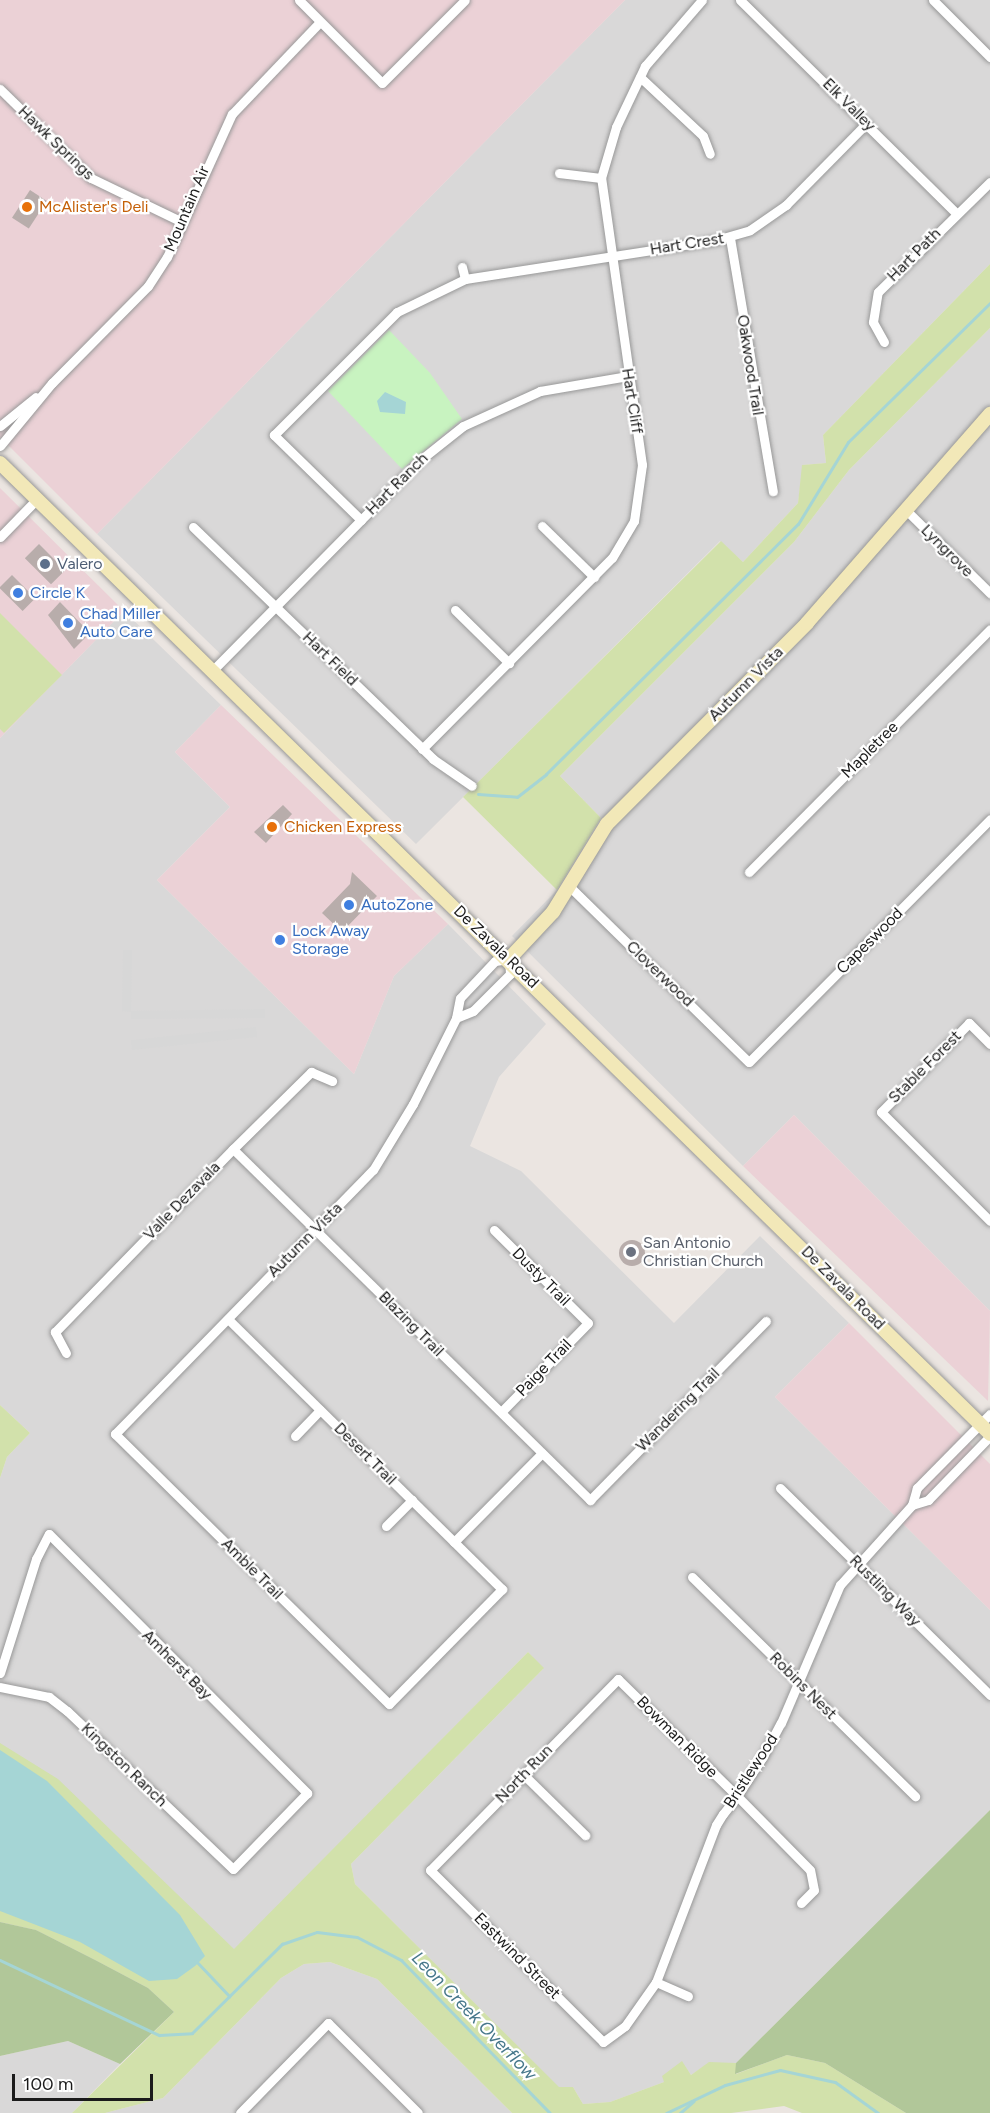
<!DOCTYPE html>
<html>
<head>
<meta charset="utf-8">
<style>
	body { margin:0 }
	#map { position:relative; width:990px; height:2113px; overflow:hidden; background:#ebe5e1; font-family:Figtree,sans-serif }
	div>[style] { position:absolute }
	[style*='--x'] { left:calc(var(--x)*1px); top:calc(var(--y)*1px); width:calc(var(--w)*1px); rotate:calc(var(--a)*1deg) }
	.residential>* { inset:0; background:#d9d8d8 }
	.commercial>* { inset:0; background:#ebd1d6 }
	.grass>* { inset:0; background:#d2e1ab }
	.forest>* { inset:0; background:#b1c799 }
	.park>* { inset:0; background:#c8f3c0 }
	.parking>* { inset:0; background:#d7d7d7; transform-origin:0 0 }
	.water>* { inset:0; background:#a5d5d5 }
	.stream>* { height:3px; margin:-1.5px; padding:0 1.5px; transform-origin:1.5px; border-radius:1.5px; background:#a5d5d5 }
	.building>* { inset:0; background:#b8adab; transform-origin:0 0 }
	.round { border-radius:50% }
	.roads { filter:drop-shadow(0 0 2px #989898) drop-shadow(0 0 2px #989898) }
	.street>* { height:9px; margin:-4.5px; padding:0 4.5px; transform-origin:4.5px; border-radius:4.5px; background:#fff }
	.secondary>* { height:14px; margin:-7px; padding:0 7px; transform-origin:7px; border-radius:7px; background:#f2e8b8 }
	.dots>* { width:16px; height:16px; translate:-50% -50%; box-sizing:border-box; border:3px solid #fff; border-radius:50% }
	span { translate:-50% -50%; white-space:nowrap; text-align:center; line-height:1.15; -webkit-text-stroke:4.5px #fff; paint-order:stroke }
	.street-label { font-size:16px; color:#1b1b1b }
	.food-label { font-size:16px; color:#c56008 }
	.left { translate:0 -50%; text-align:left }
	.service-label { font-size:16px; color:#4e5e75 }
	.shop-label { font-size:16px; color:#366cbe }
	.worship-label { font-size:16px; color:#5b616d }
	.water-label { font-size:18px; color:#47788b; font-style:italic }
	.scale { position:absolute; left:12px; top:2074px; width:141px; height:27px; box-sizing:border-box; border:3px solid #1b1b1b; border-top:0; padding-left:8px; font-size:18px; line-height:21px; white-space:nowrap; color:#1b1b1b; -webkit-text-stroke:4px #fff; paint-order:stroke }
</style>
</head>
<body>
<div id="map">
	<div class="residential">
		<i style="clip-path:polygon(625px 0,990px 0,990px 264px,823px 435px,826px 463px,803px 465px,798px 503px,743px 562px,720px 541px,416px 844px,97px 534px)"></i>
		<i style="clip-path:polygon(990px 328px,990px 1311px,794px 1115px,743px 1166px,512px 936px,557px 890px,601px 818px,560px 776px,794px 542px,849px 470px)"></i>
		<i style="clip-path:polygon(124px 611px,221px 705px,175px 752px,230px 807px,157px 880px,354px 1074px,394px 976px,448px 924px,546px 1024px,499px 1077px,470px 1146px,521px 1171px,674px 1323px,760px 1236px,849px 1323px,775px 1397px,990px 1610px,990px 1810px,736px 2063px,709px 2063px,691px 2075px,682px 2062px,664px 2082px,610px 2102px,583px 2104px,573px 2087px,559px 2088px,355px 1884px,351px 1864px,543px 1669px,528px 1652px,174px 2012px,36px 1930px,0 1922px,0 1478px,7px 1457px,30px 1433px,0 1405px,0 738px)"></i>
		<i style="clip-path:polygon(330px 1962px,377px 1979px,512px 2113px,105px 2113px,163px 2098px,281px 1978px,304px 1964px)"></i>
		<i style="clip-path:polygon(68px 2041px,120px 2064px,72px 2113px,0 2113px,0 2056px)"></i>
	</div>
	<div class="commercial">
		<i style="clip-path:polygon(0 0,625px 0,97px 534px,0 437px)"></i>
		<i style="clip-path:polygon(0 488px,124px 611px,0 738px)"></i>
		<i style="clip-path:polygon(221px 705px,448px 924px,394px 976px,354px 1074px,157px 880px,230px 807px,175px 752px)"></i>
		<i style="clip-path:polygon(794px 1115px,990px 1311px,988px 1401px,743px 1166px)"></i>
		<i style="clip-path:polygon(849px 1323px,990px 1464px,990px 1610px,775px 1397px)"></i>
	</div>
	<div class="grass">
		<i style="clip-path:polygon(990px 264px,990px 328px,849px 470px,794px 542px,560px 776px,601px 818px,557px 890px,463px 797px,721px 541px,743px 562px,798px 503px,802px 465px,826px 463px,823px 435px)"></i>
		<i style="clip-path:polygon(0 613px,62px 675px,4px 733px,0 729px)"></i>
		<i style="clip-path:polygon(0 1405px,30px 1433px,7px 1457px,0 1478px)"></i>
		<i style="clip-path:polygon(528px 1652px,544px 1668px,351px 1864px,355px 1884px,559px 2087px,573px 2087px,583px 2104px,610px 2102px,664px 2082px,662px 2076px,682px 2061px,691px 2075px,709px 2062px,736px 2063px,736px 2074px,787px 2055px,825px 2063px,906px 2113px,802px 2113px,784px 2106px,731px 2113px,512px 2113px,377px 1979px,330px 1962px,304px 1964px,281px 1978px,163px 2098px,105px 2113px,72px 2113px,174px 2012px,148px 1988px,97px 1961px,36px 1930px,0 1922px,0 1743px,58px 1779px,234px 1949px)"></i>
	</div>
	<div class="forest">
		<i style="clip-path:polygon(990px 1810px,990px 2113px,906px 2113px,825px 2063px,787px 2055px,735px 2074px,736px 2063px)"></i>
		<i style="clip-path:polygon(0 1922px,36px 1930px,97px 1961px,148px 1988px,174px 2012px,120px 2064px,68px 2041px,0 2056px)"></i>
	</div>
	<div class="park">
		<i style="clip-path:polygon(389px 330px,430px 373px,462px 419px,402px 469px,328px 391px)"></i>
	</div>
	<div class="parking">
		<i style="clip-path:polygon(123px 950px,132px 950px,131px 1011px,265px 1009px,265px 1018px,131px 1019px,131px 1012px,122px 1011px)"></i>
		<i style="left:256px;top:1027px;width:10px;height:126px;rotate:84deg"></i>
	</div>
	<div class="water">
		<i style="clip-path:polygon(385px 392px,406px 402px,405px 414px,380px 412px,377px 401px)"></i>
		<i style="clip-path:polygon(0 1750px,47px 1781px,180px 1915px,205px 1956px,195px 1966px,177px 1979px,149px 1981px,80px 1942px,0 1911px)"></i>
	</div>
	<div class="stream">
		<i style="--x:478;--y:794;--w:39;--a:4"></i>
		<i style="--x:517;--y:797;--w:37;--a:-38"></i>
		<i style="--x:546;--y:774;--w:355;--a:-44.8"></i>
		<i style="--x:798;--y:524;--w:96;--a:-58.6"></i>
		<i style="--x:848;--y:442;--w:199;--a:-44.4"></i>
		<i style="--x:0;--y:1960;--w:176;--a:25.3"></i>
		<i style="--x:159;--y:2035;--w:33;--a:-3"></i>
		<i style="--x:192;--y:2033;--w:127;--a:-44.7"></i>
		<i style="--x:282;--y:1944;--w:37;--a:-19"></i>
		<i style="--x:317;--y:1932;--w:40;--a:7.1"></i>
		<i style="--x:357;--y:1937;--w:50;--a:27.6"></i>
		<i style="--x:401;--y:1960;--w:214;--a:45.8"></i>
		<i style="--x:195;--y:1960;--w:50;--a:46.6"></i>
		<i style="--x:666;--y:2113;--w:65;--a:-25.4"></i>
		<i style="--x:725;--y:2085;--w:57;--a:-15.3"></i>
		<i style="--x:780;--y:2070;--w:56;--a:12.3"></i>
		<i style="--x:835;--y:2082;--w:53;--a:35.8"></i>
		<i style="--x:680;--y:2113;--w:18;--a:-41"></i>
	</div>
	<div class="building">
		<i style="left:30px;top:190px;width:20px;height:33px;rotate:33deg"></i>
		<i style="left:39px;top:544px;width:37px;height:20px;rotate:45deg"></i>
		<i style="left:12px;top:575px;width:33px;height:18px;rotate:45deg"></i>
		<i style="clip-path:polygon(60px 602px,90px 633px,74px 649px,48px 615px)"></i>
		<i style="clip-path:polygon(283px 805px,292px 814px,266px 843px,254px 832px)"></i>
		<i style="clip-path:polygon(352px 872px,377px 896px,342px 932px,322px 913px,350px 884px)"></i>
		<i class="round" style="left:619px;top:1240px;width:26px;height:26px"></i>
	</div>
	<div class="roads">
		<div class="street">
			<i style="--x:299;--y:0;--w:117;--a:45"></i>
			<i style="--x:382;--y:83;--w:117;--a:-45"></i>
			<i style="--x:740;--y:0;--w:303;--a:44.6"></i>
			<i style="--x:933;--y:0;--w:81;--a:45"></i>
			<i style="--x:640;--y:77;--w:86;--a:43.1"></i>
			<i style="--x:703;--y:136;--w:19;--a:69"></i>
			<i style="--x:0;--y:89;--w:127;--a:44.4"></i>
			<i style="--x:91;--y:178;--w:101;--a:25.8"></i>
			<i style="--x:559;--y:173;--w:42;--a:6.8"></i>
			<i style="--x:730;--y:238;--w:257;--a:80.4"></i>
			<i style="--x:462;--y:267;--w:12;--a:76"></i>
			<i style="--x:884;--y:342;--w:23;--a:-119"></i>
			<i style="--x:873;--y:322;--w:30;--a:-81"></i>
			<i style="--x:878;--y:292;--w:157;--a:-44.5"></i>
			<i style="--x:0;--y:426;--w:46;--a:-38.9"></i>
			<i style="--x:0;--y:446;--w:82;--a:-50.5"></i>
			<i style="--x:52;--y:383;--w:136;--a:-45.3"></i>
			<i style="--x:148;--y:286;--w:35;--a:-57"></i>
			<i style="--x:167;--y:257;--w:157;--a:-65.6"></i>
			<i style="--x:232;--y:114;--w:127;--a:-46.3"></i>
			<i style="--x:905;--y:509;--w:120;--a:44.7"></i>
			<i style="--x:361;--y:520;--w:122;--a:-135.7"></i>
			<i style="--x:274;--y:435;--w:174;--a:-45"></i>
			<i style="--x:397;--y:312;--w:76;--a:-25.9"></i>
			<i style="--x:465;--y:279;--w:254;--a:-8.8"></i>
			<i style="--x:716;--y:240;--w:35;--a:-16"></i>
			<i style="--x:750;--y:230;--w:44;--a:-34.8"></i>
			<i style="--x:786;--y:205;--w:115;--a:-45.4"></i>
			<i style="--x:542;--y:526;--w:73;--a:44.4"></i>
			<i style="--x:193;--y:527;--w:334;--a:44"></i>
			<i style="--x:433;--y:759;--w:47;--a:34.7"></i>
			<i style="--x:0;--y:537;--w:53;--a:-45.8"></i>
			<i style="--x:455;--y:610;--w:76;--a:44.5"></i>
			<i style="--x:212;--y:671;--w:295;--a:-45.4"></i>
			<i style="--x:419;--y:461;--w:56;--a:-38.5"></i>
			<i style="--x:463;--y:426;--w:85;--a:-24.4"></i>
			<i style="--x:540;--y:391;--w:89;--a:-9.7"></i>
			<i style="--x:422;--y:749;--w:269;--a:-45.2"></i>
			<i style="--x:612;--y:558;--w:43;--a:-59.3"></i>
			<i style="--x:634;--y:521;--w:57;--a:-81.9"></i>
			<i style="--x:642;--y:465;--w:290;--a:-98.1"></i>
			<i style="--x:601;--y:178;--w:53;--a:-73.6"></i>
			<i style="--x:616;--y:127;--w:68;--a:-64.6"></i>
			<i style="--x:645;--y:66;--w:87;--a:-49.2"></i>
			<i style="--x:749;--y:872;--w:342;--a:-45.2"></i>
			<i style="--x:570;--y:887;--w:250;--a:44.4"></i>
			<i style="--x:749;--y:1062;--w:342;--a:-45.2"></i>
			<i style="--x:990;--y:1044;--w:30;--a:-135"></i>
			<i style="--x:969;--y:1023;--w:125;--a:134.7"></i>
			<i style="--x:881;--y:1112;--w:154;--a:45"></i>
			<i style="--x:233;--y:1149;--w:501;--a:44.51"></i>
			<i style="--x:590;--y:1500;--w:251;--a:-45.5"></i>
			<i style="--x:494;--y:1230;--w:132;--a:44.7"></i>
			<i style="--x:588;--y:1323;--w:124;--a:134.3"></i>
			<i style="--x:228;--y:1319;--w:385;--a:44.6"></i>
			<i style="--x:502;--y:1589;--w:161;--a:134.5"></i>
			<i style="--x:389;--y:1704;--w:385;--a:-135.4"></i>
			<i style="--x:115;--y:1434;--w:369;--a:-45.7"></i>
			<i style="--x:373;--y:1170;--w:77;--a:-58.8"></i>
			<i style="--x:413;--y:1104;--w:96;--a:-63.4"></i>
			<i style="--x:456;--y:1018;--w:20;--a:-79"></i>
			<i style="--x:460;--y:998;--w:51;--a:-46.6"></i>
			<i style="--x:495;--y:961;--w:14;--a:-8"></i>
			<i style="--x:509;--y:959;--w:15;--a:86"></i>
			<i style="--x:510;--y:974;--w:52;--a:135"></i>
			<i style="--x:473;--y:1011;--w:18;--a:158"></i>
			<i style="--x:66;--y:1353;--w:24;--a:-118"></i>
			<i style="--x:55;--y:1332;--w:255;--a:-45.8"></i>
			<i style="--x:233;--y:1149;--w:110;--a:-44.6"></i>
			<i style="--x:311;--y:1072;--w:23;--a:23"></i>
			<i style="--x:295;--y:1436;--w:36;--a:-46"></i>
			<i style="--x:780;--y:1488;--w:295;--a:44.6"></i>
			<i style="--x:912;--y:1505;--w:17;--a:-17"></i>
			<i style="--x:928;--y:1500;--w:89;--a:-45.9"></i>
			<i style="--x:386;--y:1526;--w:37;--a:-45"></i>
			<i style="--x:454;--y:1542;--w:125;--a:-45.3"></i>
			<i style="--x:692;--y:1577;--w:313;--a:44.5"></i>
			<i style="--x:0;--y:1673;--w:120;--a:-72.5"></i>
			<i style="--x:36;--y:1559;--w:28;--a:-63"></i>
			<i style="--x:49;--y:1534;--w:366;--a:45.1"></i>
			<i style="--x:307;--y:1793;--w:106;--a:134.2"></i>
			<i style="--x:233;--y:1869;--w:229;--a:-136.4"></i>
			<i style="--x:67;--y:1711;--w:23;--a:-142"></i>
			<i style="--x:49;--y:1697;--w:50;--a:-168.5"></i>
			<i style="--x:524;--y:1775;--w:86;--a:44.5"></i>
			<i style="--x:801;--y:1903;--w:18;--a:-45"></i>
			<i style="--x:814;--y:1890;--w:20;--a:-101"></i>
			<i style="--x:810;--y:1870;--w:104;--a:-134.6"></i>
			<i style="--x:737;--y:1796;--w:167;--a:-135.5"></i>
			<i style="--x:618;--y:1679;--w:268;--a:134.5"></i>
			<i style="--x:430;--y:1870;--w:244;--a:44.8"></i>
			<i style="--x:603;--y:2042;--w:27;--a:-36"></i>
			<i style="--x:625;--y:2026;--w:54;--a:-54.8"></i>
			<i style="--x:656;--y:1982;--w:168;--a:-69.1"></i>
			<i style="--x:716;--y:1825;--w:13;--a:-58"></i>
			<i style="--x:723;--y:1814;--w:23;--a:-52"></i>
			<i style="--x:737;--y:1796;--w:45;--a:-56.7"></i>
			<i style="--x:762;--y:1758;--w:40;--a:-62"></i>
			<i style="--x:781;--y:1723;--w:150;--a:-66.9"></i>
			<i style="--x:840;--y:1585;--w:108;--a:-48"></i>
			<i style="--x:912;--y:1505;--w:18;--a:-74"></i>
			<i style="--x:917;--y:1488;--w:104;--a:-45.4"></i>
			<i style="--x:656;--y:1982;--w:35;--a:24"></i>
			<i style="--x:240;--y:2113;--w:126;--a:-45.6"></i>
			<i style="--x:328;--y:2023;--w:127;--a:45"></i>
		</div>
		<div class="secondary">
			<i style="--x:0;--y:463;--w:1387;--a:44.44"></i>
			<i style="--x:509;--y:959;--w:64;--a:-46.9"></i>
			<i style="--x:553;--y:912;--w:103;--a:-58.5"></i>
			<i style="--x:607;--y:824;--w:284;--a:-45.1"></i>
			<i style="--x:807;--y:623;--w:278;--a:-48.8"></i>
		</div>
	</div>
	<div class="dots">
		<i style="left:27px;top:207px;background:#e8710a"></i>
		<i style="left:45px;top:564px;background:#5c6f8a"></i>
		<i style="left:18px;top:593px;background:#3f7fe0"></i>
		<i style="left:68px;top:623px;background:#3f7fe0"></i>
		<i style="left:272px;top:827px;background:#e8710a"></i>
		<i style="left:349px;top:905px;background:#3f7fe0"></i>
		<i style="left:280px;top:940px;background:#3f7fe0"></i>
		<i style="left:631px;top:1252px;background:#6b7280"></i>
	</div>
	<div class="street-label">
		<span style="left:849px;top:105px;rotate:45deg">Elk Valley</span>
		<span style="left:56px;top:143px;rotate:44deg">Hawk Springs</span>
		<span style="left:187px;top:209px;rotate:-67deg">Mountain Air</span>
		<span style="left:687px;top:244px;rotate:-9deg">Hart Crest</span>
		<span style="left:914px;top:255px;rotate:-45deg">Hart Path</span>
		<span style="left:750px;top:365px;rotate:81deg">Oakwood Trail</span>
		<span style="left:632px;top:401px;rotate:81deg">Hart Cliff</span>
		<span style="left:397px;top:484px;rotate:-45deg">Hart Ranch</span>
		<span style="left:947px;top:551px;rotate:45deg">Lyngrove</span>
		<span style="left:330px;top:659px;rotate:44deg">Hart Field</span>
		<span style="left:746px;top:684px;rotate:-45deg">Autumn Vista</span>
		<span style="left:870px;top:750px;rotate:-45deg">Mapletree</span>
		<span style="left:870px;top:941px;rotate:-45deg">Capeswood</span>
		<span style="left:496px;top:947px;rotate:44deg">De Zavala Road</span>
		<span style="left:660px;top:974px;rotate:44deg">Cloverwood</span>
		<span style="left:925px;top:1067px;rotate:-45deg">Stable Forest</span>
		<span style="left:182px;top:1201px;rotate:-46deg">Valle Dezavala</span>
		<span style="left:305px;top:1240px;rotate:-45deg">Autumn Vista</span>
		<span style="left:541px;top:1277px;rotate:45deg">Dusty Trail</span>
		<span style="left:843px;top:1288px;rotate:45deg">De Zavala Road</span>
		<span style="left:411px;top:1324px;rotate:45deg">Blazing Trail</span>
		<span style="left:544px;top:1368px;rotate:-46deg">Paige Trail</span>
		<span style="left:678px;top:1410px;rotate:-45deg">Wandering Trail</span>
		<span style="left:365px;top:1454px;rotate:45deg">Desert Trail</span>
		<span style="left:252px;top:1569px;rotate:45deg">Amble Trail</span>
		<span style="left:885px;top:1591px;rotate:45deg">Rustling Way</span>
		<span style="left:177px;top:1665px;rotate:45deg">Amherst Bay</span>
		<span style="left:803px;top:1686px;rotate:45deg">Robins Nest</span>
		<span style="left:677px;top:1737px;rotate:45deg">Bowman Ridge</span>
		<span style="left:124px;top:1765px;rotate:44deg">Kingston Ranch</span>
		<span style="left:751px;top:1771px;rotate:-57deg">Bristlewood</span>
		<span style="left:524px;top:1774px;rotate:-46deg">North Run</span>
		<span style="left:517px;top:1956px;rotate:45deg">Eastwind Street</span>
	</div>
	<div class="food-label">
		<span class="left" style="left:39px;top:207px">McAlister's Deli</span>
		<span class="left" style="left:284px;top:827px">Chicken Express</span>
	</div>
	<div class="service-label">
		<span class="left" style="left:57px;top:564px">Valero</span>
	</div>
	<div class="shop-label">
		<span class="left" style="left:30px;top:593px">Circle K</span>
		<span class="left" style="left:80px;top:623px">Chad Miller<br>Auto Care</span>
		<span class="left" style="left:361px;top:905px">AutoZone</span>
		<span class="left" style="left:292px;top:940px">Lock Away<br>Storage</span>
	</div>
	<div class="worship-label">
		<span class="left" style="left:643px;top:1252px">San Antonio<br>Christian Church</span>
	</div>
	<div class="water-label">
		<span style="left:474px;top:2016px;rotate:46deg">Leon Creek Overflow</span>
	</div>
	<div class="scale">100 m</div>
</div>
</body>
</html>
